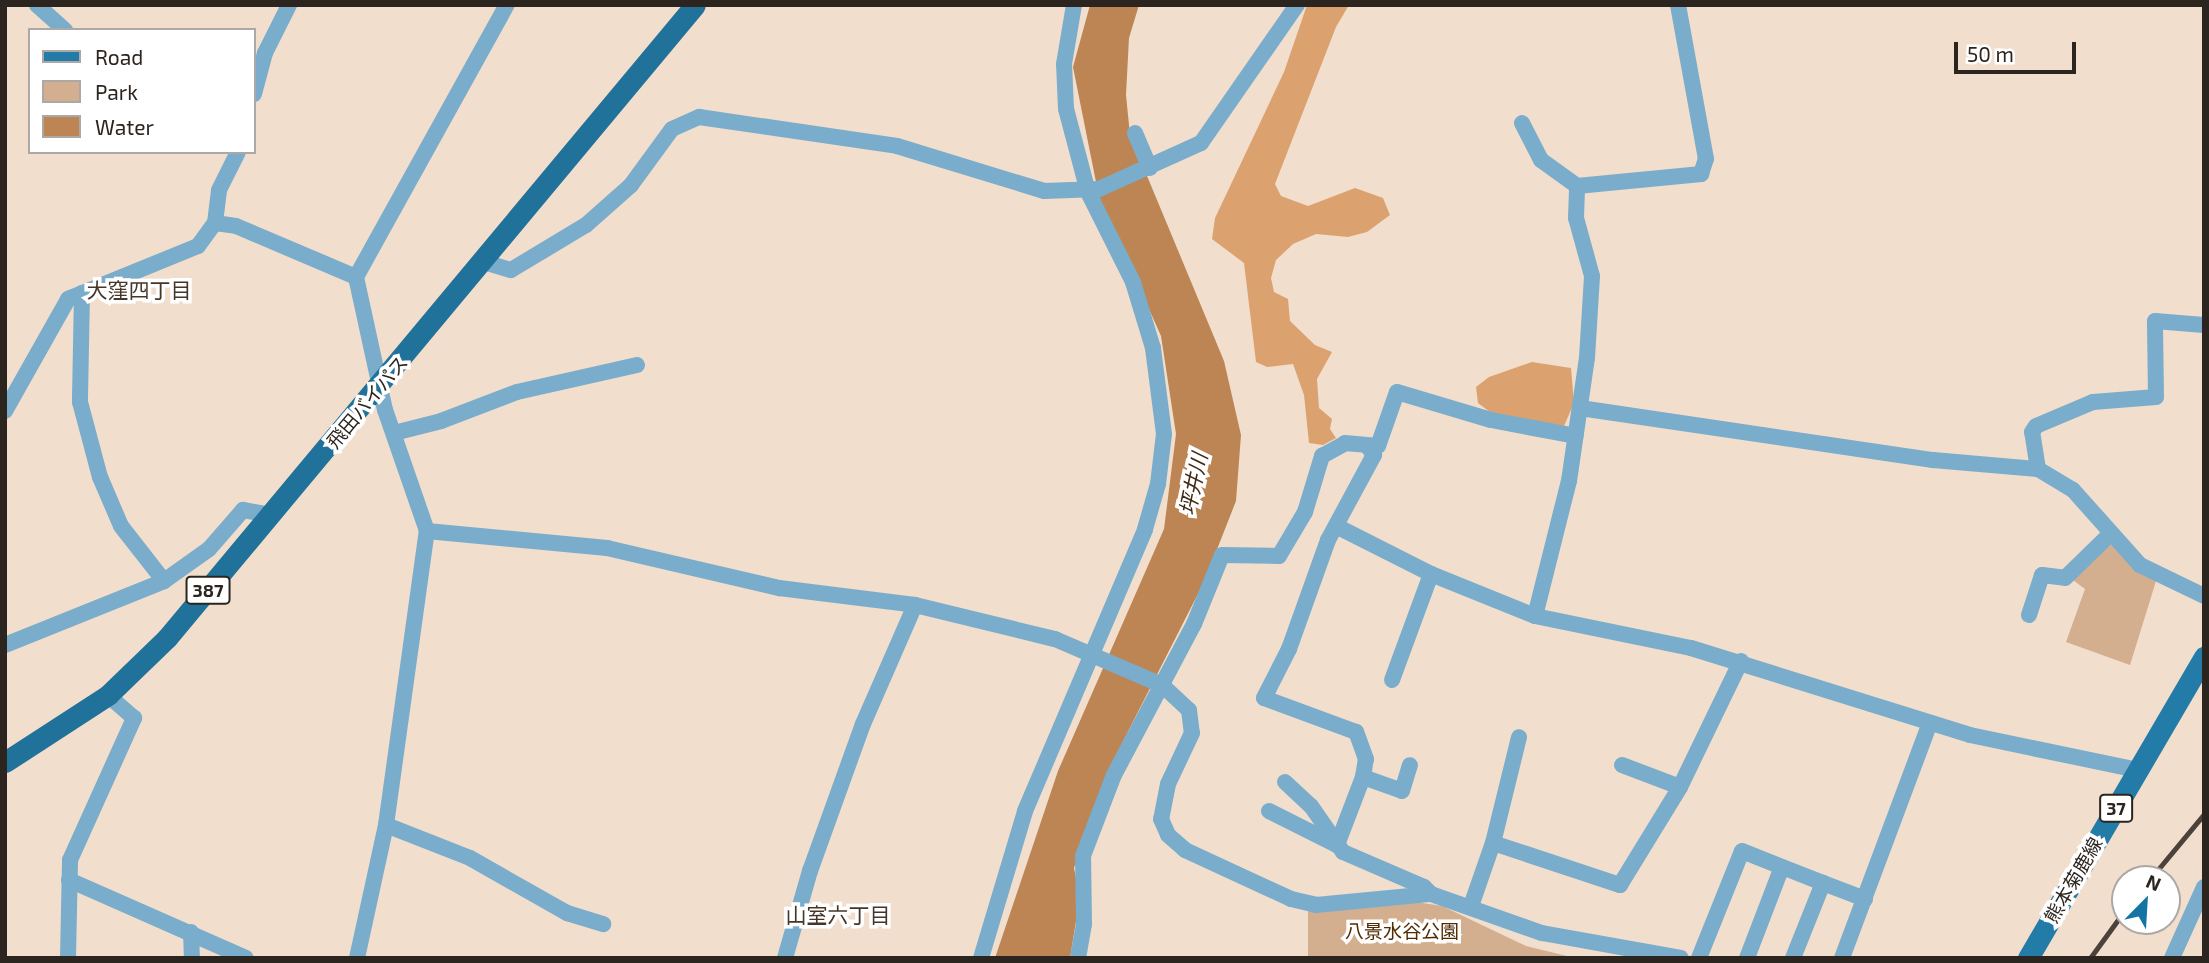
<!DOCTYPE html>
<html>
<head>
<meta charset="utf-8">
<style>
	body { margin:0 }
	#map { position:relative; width:2209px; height:963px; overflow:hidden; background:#f2decd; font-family:"Exo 2","Noto Sans JP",sans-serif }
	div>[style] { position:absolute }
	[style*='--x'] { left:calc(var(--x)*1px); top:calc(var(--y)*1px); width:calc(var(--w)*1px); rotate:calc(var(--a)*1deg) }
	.green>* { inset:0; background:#d3ae8f }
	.forest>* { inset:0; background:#dba270 }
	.water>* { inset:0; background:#bd8554 }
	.minor>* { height:16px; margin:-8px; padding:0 8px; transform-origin:8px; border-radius:8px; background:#7aadcb }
	.primary>* { height:21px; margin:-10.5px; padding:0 10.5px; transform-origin:10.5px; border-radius:10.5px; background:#237ba7 }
	.trunk>* { height:21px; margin:-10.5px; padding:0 10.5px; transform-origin:10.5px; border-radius:10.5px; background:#20729a }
	.rail>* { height:5px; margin:-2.5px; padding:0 2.5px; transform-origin:2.5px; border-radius:2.5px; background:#4b423b }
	span { translate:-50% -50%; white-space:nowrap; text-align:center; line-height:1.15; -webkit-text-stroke:7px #fff; paint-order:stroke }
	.shield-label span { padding:2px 5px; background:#fff; border:2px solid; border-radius:5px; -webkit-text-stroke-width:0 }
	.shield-label { font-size:18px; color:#2c251f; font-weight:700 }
	.street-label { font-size:19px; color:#2c251f }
	.park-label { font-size:19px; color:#502a01 }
	.neighbourhood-label { font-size:21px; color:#453628 }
	.water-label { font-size:21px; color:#412913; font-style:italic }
	.frame { position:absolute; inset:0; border:7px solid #2c251f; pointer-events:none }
	.legend { position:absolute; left:28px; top:28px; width:228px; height:126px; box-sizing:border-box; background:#fff; border:2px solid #aba8a5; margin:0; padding:9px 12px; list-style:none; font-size:21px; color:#2c251f }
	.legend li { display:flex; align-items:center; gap:14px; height:35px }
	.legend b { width:35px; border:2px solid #aba8a5 }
	.north { position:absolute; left:2111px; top:865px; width:70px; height:70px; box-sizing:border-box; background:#fff; border:2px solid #aba8a5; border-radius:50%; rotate:24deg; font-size:19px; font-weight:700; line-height:28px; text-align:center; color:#2c251f }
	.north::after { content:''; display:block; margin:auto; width:24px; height:32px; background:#1575a2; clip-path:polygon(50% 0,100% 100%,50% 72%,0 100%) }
	.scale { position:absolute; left:1954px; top:42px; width:122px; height:32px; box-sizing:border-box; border:4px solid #2c251f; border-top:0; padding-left:9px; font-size:21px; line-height:24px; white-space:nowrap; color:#2c251f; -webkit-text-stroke:5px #fff; paint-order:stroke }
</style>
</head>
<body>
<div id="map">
	<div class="green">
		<i style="clip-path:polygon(2112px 545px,2156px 581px,2130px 665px,2066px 642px,2085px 589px,2073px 580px,2104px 546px)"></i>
		<i style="clip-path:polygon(1416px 902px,1442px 906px,1526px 946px,1575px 958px,1308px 958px,1308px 910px)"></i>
	</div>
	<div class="forest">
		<i style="clip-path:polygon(1307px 5px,1349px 5px,1336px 27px,1275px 184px,1281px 196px,1308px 206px,1355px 188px,1383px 198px,1390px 215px,1367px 232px,1348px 237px,1316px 234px,1293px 244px,1276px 260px,1271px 278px,1274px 292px,1288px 299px,1290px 321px,1315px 345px,1332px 352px,1317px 379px,1319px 408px,1332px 419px,1330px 429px,1336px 438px,1323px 445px,1309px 443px,1304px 395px,1293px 364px,1267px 367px,1256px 362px,1244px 263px,1212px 239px,1215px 218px,1284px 72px)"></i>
		<i style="clip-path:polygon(1532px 362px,1571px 368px,1574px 403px,1564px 426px,1494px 415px,1478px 403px,1476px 387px,1489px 377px)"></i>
	</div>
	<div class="water">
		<i style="clip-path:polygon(1090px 5px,1139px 5px,1129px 38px,1126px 95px,1130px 135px,1224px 361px,1241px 435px,1236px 501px,1205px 580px,1110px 767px,1074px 868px,1080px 897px,1070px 958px,995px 958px,1058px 771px,1164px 529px,1176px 434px,1161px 336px,1099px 197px,1073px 67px)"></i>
	</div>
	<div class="minor">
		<i style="--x:37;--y:5;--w:38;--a:42"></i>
		<i style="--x:254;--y:94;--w:42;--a:-75"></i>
		<i style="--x:265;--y:53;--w:54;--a:-63.4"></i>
		<i style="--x:1522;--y:123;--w:42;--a:62.8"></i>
		<i style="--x:1541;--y:160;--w:44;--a:35.8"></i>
		<i style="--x:1577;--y:186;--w:125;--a:-5.5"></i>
		<i style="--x:1701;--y:174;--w:16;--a:-72"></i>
		<i style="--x:1706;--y:159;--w:157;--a:-100.3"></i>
		<i style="--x:1135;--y:133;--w:38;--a:67"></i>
		<i style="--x:215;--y:223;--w:21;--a:8"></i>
		<i style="--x:236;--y:226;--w:130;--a:23"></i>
		<i style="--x:484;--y:262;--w:28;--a:17"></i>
		<i style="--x:511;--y:270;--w:87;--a:-31"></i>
		<i style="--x:586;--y:225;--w:60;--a:-41.6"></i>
		<i style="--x:631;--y:185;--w:69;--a:-53.8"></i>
		<i style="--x:672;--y:129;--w:30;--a:-24"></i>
		<i style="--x:699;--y:117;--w:200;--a:8.3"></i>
		<i style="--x:897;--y:146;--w:154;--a:17"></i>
		<i style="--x:1044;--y:191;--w:55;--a:-2.1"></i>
		<i style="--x:1099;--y:189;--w:112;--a:-24.3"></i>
		<i style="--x:1201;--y:143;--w:168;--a:-55.2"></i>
		<i style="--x:82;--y:293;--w:109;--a:91.1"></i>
		<i style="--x:80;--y:402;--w:78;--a:75.1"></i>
		<i style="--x:100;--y:477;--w:53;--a:66.8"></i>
		<i style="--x:121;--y:526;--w:70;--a:52"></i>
		<i style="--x:1580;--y:408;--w:357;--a:8.4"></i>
		<i style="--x:1933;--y:460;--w:105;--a:4.9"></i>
		<i style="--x:2038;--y:469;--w:41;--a:31"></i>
		<i style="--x:2073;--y:490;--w:101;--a:48.2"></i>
		<i style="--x:2140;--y:565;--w:71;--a:25.8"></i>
		<i style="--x:5;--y:411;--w:129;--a:-60.6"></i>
		<i style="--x:68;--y:299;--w:140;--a:-22.2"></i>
		<i style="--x:198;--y:246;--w:29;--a:-54"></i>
		<i style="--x:215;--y:223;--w:33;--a:-83"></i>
		<i style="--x:219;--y:190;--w:42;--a:-63.4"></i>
		<i style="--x:394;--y:433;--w:49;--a:-14.3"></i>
		<i style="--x:441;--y:421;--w:81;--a:-20.9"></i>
		<i style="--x:517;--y:392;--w:123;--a:-12.7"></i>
		<i style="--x:2038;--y:469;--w:37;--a:-99"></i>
		<i style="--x:2032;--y:432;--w:7;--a:-56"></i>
		<i style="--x:2036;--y:426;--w:62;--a:-22.8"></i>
		<i style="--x:2093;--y:402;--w:63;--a:-4.5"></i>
		<i style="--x:2156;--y:397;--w:76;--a:-90.8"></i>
		<i style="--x:2155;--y:321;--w:49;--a:4.7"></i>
		<i style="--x:1338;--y:527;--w:104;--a:26.8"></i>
		<i style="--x:1431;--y:574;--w:112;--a:22"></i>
		<i style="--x:1535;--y:616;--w:159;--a:11.6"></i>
		<i style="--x:1691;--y:648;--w:292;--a:17.3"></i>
		<i style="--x:1970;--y:735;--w:172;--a:11.8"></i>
		<i style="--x:427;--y:531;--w:181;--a:5.4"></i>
		<i style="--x:607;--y:548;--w:177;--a:13.1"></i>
		<i style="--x:779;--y:588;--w:137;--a:7.1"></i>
		<i style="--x:915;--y:605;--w:144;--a:13.7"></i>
		<i style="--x:1055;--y:639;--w:116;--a:23.3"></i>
		<i style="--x:1162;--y:685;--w:37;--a:43"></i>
		<i style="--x:1189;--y:710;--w:23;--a:83"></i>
		<i style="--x:1192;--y:733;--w:56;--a:115.2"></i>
		<i style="--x:1168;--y:784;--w:36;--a:101"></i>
		<i style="--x:1161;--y:819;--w:17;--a:66"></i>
		<i style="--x:1168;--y:835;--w:23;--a:41"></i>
		<i style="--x:1185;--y:850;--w:117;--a:24.8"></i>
		<i style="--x:1291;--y:899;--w:26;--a:13"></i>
		<i style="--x:1316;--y:905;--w:116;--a:-5.5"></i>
		<i style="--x:1431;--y:894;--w:118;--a:19.4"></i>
		<i style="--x:1542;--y:933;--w:141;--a:10.2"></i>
		<i style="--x:2029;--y:615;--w:42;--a:-72"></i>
		<i style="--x:2042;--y:575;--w:23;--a:7"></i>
		<i style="--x:2065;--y:578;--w:62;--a:-44.3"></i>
		<i style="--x:1535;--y:616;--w:139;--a:-75.9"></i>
		<i style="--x:1569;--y:481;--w:124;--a:-81.7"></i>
		<i style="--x:1587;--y:358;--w:82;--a:-86.5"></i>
		<i style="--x:1592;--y:276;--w:60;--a:-105.4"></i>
		<i style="--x:1576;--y:218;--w:32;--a:-88"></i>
		<i style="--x:5;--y:645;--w:171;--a:-21.9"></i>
		<i style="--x:164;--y:581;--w:55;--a:-35.4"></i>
		<i style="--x:209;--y:549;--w:52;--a:-48.9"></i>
		<i style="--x:243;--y:510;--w:29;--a:10"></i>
		<i style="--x:1392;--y:680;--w:113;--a:-69.8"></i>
		<i style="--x:1363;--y:777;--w:41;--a:19.7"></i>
		<i style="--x:1402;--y:791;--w:27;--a:-73"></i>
		<i style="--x:1285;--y:782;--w:35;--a:43"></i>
		<i style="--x:1311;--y:806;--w:56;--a:55.2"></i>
		<i style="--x:1343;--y:852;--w:88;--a:23.4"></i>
		<i style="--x:1424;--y:887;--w:10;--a:45"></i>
		<i style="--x:1680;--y:787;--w:140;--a:-64.2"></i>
		<i style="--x:1269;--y:811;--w:76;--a:26.6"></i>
		<i style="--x:1337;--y:845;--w:73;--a:-69.1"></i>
		<i style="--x:1363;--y:777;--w:18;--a:-81"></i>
		<i style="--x:1366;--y:759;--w:29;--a:-110"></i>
		<i style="--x:1356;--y:732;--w:98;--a:-159.7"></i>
		<i style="--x:1264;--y:698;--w:55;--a:-63"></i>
		<i style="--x:1289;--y:649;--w:116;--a:-70.3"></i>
		<i style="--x:1328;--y:540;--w:97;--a:-61.6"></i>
		<i style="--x:1374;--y:455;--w:9;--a:-126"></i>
		<i style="--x:386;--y:825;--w:90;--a:21.4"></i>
		<i style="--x:470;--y:858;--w:112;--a:29.6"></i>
		<i style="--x:567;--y:913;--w:38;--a:17"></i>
		<i style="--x:1493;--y:843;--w:134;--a:18.3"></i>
		<i style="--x:1620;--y:885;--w:115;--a:-58.5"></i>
		<i style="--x:1680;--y:787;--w:62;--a:-159.2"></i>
		<i style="--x:69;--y:880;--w:193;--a:23.8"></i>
		<i style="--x:1471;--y:906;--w:67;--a:-70.8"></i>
		<i style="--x:1493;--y:843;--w:109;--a:-76.2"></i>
		<i style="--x:191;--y:932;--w:26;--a:88"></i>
		<i style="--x:68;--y:958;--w:98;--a:-88.8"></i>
		<i style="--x:70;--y:860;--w:156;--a:-65.7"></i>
		<i style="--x:134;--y:718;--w:35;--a:-139"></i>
		<i style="--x:357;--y:958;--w:136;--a:-77.7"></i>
		<i style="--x:386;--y:825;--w:297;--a:-82.1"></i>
		<i style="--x:427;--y:531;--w:128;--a:-109.1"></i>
		<i style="--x:385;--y:410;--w:136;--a:-102.3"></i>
		<i style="--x:356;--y:277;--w:311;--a:-61"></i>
		<i style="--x:785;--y:958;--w:91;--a:-74"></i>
		<i style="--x:810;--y:871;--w:156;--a:-70.2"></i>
		<i style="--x:863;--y:724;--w:130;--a:-66.4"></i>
		<i style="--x:981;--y:958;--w:153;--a:-73.3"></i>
		<i style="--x:1025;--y:811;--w:306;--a:-66.9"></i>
		<i style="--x:1145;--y:529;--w:47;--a:-73.9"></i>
		<i style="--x:1158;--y:484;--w:50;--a:-83.2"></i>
		<i style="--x:1164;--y:434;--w:87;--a:-97.3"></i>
		<i style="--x:1153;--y:348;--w:69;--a:-106.9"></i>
		<i style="--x:1133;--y:282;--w:101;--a:-116.6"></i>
		<i style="--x:1088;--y:192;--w:86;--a:-104.8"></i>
		<i style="--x:1066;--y:109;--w:45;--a:-92.5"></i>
		<i style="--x:1064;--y:64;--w:60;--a:-80.4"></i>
		<i style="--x:1078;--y:958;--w:35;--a:-80"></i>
		<i style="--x:1084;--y:924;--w:68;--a:-90.8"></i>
		<i style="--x:1083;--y:856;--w:87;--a:-69.1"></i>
		<i style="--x:1114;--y:775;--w:171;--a:-62.1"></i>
		<i style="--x:1194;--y:624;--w:74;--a:-67.9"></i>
		<i style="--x:1222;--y:555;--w:57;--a:1"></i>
		<i style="--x:1279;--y:556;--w:51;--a:-59.4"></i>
		<i style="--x:1305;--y:512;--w:59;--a:-73.1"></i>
		<i style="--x:1322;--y:456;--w:26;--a:-29"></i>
		<i style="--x:1345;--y:443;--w:33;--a:5"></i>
		<i style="--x:1378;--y:446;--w:57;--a:-70.6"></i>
		<i style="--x:1397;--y:392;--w:98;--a:16.6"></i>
		<i style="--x:1491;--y:420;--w:86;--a:10.7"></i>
		<i style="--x:1699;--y:958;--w:115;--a:-68.1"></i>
		<i style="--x:1742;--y:851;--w:87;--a:21.6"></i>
		<i style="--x:1747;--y:958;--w:97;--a:-69"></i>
		<i style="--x:1793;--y:958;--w:81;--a:-68.2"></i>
		<i style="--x:1823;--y:883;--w:45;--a:20.9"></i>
		<i style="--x:1842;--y:958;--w:251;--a:-69.5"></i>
		<i style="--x:2172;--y:958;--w:78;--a:-65.7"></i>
	</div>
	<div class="primary">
		<i style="--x:2028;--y:958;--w:349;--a:-59.7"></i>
	</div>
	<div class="trunk">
		<i style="--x:5;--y:762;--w:123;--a:-33"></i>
		<i style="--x:108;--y:695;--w:82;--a:-44"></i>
		<i style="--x:167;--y:638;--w:824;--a:-50.17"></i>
	</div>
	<div class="rail">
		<i style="--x:2150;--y:879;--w:85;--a:-50.3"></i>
		<i style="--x:2090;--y:958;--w:59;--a:-53.9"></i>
	</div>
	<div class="shield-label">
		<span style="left:208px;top:590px">387</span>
		<span style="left:2116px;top:808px">37</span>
	</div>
	<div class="street-label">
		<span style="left:367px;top:402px;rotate:-50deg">飛田バイパス</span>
		<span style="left:2073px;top:880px;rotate:-60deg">熊本菊鹿線</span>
	</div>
	<div class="park-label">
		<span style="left:1402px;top:931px">八景水谷公園</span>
	</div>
	<div class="neighbourhood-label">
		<span style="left:139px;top:290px">大窪四丁目</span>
		<span style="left:838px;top:915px">山室六丁目</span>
	</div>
	<div class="water-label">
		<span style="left:1193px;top:484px;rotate:-78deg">坪井川</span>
	</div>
	<div class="frame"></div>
	<ul class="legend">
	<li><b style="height:9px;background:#237ba7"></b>Road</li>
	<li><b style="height:19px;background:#d3ae8f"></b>Park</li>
	<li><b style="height:19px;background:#bd8554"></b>Water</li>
	</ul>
	<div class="north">N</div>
	<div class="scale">50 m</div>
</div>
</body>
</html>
